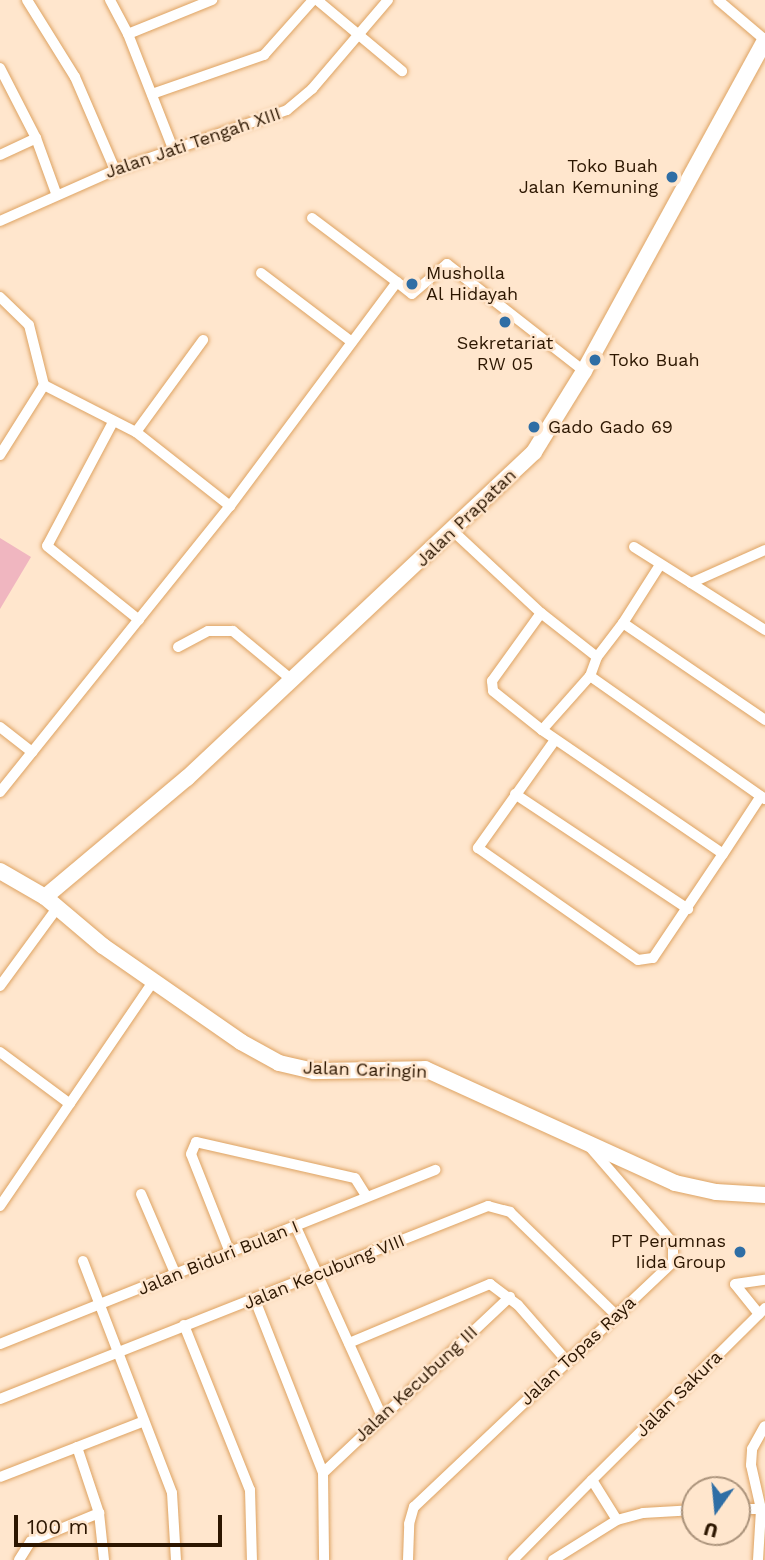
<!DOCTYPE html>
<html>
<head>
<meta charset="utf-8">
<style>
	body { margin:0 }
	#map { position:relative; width:765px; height:1560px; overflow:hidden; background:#ffe6cd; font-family:"Work Sans",sans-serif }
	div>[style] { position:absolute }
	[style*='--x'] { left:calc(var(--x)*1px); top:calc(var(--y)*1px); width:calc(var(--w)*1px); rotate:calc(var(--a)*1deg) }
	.green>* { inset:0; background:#f0b6c0 }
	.roads { filter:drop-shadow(0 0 2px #dea362) drop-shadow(0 0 2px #dea362) }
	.street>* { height:10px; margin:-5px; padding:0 5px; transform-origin:5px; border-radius:5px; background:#fff }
	.secondary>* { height:16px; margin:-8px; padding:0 8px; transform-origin:8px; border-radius:8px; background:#fff }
	.dots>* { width:19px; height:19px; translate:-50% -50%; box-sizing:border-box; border:4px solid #ffe6cd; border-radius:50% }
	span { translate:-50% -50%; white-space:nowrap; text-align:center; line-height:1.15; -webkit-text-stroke:5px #ffe6cd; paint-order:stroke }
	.street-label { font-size:18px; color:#2c1600 }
	.poi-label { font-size:18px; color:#2c1600 }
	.right { translate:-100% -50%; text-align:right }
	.left { translate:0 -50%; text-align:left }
	.north { position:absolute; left:681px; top:1476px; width:70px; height:70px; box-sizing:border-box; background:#ffe6cd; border:2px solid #ab937b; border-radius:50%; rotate:195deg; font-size:19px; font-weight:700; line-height:28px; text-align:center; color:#2c1600 }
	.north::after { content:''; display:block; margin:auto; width:24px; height:32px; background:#2f6ea5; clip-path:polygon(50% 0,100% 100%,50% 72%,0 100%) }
	.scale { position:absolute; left:14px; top:1515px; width:208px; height:32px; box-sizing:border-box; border:4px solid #2c1600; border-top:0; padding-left:9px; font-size:21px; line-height:24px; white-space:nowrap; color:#2c1600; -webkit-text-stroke:5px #ffe6cd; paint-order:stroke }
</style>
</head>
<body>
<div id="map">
	<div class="green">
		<i style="clip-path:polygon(0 538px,31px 557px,0 609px)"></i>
	</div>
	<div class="roads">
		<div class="street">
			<i style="--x:27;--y:0;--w:91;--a:58.1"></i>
			<i style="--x:75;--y:77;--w:101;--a:66.7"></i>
			<i style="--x:110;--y:0;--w:38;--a:62"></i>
			<i style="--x:128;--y:34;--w:123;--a:68.6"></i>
			<i style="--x:317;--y:0;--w:111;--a:39.9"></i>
			<i style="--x:718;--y:0;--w:62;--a:40.4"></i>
			<i style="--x:128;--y:34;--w:91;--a:-22"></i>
			<i style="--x:0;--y:68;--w:79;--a:62.8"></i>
			<i style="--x:36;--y:138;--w:59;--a:70"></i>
			<i style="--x:152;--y:94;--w:119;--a:-19.2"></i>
			<i style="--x:264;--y:55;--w:74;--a:-48.3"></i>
			<i style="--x:0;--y:155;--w:40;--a:-25"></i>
			<i style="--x:312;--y:218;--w:106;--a:37"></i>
			<i style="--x:0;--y:221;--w:126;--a:-23.9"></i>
			<i style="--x:115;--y:170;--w:182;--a:-19.2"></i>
			<i style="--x:287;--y:110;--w:33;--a:-40"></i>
			<i style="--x:312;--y:89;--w:117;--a:-49.5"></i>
			<i style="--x:261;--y:273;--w:114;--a:37.2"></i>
			<i style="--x:0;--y:297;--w:40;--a:44"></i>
			<i style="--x:29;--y:325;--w:62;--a:76"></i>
			<i style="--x:44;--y:385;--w:103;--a:27.1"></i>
			<i style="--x:136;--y:432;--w:120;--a:38.2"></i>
			<i style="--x:113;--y:422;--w:140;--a:118"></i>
			<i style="--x:47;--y:546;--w:118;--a:38.8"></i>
			<i style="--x:136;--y:432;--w:114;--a:-53.9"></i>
			<i style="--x:0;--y:455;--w:83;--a:-57.8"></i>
			<i style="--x:453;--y:531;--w:120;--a:43"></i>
			<i style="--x:541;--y:613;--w:71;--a:38.2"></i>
			<i style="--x:597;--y:657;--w:20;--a:110"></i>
			<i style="--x:590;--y:676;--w:214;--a:35.1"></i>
			<i style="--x:634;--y:547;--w:67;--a:32.3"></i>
			<i style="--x:691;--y:583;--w:81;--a:-24"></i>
			<i style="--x:691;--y:583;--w:88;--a:32.4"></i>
			<i style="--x:541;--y:613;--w:84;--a:125.8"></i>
			<i style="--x:492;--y:681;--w:10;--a:84"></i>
			<i style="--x:493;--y:691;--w:63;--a:38.5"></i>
			<i style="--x:542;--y:730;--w:72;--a:-48.4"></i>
			<i style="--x:623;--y:623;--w:69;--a:-57.5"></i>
			<i style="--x:178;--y:647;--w:34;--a:-28"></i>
			<i style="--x:208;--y:631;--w:25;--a:0"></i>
			<i style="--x:233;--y:631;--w:77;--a:39.7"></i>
			<i style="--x:597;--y:657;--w:43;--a:-52.6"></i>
			<i style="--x:623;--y:623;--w:172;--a:34.3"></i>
			<i style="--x:0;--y:727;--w:41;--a:38"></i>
			<i style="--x:542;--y:730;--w:219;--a:34.4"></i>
			<i style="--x:723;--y:854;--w:69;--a:-56.8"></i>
			<i style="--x:555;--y:740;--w:133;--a:125.5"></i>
			<i style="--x:478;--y:848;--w:195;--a:35"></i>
			<i style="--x:638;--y:960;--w:15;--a:-8"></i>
			<i style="--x:653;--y:958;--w:125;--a:-56.1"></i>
			<i style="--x:0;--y:792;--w:367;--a:-51.2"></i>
			<i style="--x:230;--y:506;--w:279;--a:-53.3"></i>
			<i style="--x:397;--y:282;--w:19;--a:39"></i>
			<i style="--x:412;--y:294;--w:46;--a:-40.6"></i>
			<i style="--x:447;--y:264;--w:174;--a:38"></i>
			<i style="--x:515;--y:794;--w:208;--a:33.6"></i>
			<i style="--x:0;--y:986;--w:97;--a:-53.8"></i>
			<i style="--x:0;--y:1052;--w:87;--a:36.6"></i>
			<i style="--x:141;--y:1194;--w:86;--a:66.7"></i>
			<i style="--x:0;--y:1206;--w:273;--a:-55.7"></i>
			<i style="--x:296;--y:1227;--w:205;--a:65.6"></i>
			<i style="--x:229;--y:1250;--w:103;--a:-111.6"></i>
			<i style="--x:191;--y:1154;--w:13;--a:-67"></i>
			<i style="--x:196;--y:1142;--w:163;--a:12.8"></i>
			<i style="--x:355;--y:1178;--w:22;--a:58"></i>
			<i style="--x:83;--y:1261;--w:248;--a:69"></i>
			<i style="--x:172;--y:1493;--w:67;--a:86.6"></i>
			<i style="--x:255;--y:1300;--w:186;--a:68.5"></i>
			<i style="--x:323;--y:1473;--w:87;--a:89.3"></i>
			<i style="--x:759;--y:1314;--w:38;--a:-129"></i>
			<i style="--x:735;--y:1284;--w:30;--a:-8"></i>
			<i style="--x:184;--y:1325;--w:178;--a:68.2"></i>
			<i style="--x:250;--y:1490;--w:70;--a:88.4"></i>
			<i style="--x:349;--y:1343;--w:153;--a:-22.7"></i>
			<i style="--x:490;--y:1284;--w:35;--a:37"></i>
			<i style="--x:518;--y:1305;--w:74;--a:48.8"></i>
			<i style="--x:0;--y:1344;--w:469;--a:-21.8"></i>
			<i style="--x:0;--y:1399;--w:525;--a:-21.58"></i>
			<i style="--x:488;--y:1206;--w:23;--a:15"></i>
			<i style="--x:510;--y:1212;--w:148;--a:44.2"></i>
			<i style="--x:77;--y:1447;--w:70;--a:71.6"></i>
			<i style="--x:99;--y:1513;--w:47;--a:83.9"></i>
			<i style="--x:323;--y:1473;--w:257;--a:-43.3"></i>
			<i style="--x:0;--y:1477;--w:152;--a:-21.2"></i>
			<i style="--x:592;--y:1480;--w:244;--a:-44.8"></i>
			<i style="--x:737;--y:1509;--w:28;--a:0"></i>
			<i style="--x:19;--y:1560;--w:22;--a:-58"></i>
			<i style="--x:31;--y:1541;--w:74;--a:-22.4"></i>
			<i style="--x:408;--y:1560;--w:36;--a:-88"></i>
			<i style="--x:409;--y:1524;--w:18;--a:-74"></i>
			<i style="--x:414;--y:1507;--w:357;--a:-43.4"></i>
			<i style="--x:673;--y:1262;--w:19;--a:-90"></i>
			<i style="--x:673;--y:1243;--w:128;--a:-130.9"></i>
			<i style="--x:513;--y:1560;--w:112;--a:-45.4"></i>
			<i style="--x:592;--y:1480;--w:47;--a:58"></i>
			<i style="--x:553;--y:1560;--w:75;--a:-32"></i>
			<i style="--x:617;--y:1520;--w:27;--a:-15"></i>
			<i style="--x:643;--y:1513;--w:52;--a:-3.3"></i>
			<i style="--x:758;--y:1560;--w:51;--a:-86.6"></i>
			<i style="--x:761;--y:1509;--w:45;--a:-102.8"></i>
			<i style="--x:751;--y:1465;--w:16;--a:-86"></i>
			<i style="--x:752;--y:1449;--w:26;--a:-61"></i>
		</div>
		<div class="secondary">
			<i style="--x:0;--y:871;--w:52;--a:30"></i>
			<i style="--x:45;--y:897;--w:76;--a:40.2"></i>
			<i style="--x:103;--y:946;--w:168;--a:34.8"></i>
			<i style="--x:241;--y:1042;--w:43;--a:28.9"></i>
			<i style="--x:279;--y:1063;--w:36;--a:13"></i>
			<i style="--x:314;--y:1071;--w:111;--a:-1"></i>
			<i style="--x:425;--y:1069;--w:275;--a:24.5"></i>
			<i style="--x:675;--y:1183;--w:42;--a:12.4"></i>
			<i style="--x:716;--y:1192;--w:49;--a:3.5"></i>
			<i style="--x:45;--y:897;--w:185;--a:-40"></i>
			<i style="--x:187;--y:778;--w:476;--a:-43.2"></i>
			<i style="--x:534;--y:452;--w:95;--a:-58.3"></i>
			<i style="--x:584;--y:371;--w:376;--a:-61.3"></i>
		</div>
	</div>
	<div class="dots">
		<i style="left:672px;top:177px;background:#2f6ea5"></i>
		<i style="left:412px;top:284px;background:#2f6ea5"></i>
		<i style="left:505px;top:322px;background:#2f6ea5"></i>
		<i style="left:595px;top:360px;background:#2f6ea5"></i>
		<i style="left:534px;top:427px;background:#2f6ea5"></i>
		<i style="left:740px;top:1252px;background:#2f6ea5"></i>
	</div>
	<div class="street-label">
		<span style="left:193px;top:143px;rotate:-19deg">Jalan Jati Tengah XIII</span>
		<span style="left:466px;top:518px;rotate:-44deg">Jalan Prapatan</span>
		<span style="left:365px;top:1070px;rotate:2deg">Jalan Caringin</span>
		<span style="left:218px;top:1258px;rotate:-22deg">Jalan Biduri Bulan I</span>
		<span style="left:324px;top:1272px;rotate:-22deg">Jalan Kecubung VIII</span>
		<span style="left:578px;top:1351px;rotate:-43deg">Jalan Topas Raya</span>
		<span style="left:416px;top:1384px;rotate:-43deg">Jalan Kecubung III</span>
		<span style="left:679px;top:1394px;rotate:-45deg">Jalan Sakura</span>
	</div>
	<div class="poi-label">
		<span class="right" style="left:658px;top:177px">Toko Buah<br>Jalan Kemuning</span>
		<span class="left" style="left:426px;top:284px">Musholla<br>Al Hidayah</span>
		<span style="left:505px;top:354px">Sekretariat<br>RW 05</span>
		<span class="left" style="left:609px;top:360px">Toko Buah</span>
		<span class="left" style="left:548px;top:427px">Gado Gado 69</span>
		<span class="right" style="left:726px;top:1252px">PT Perumnas<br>Iida Group</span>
	</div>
	<div class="north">U</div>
	<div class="scale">100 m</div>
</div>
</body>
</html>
